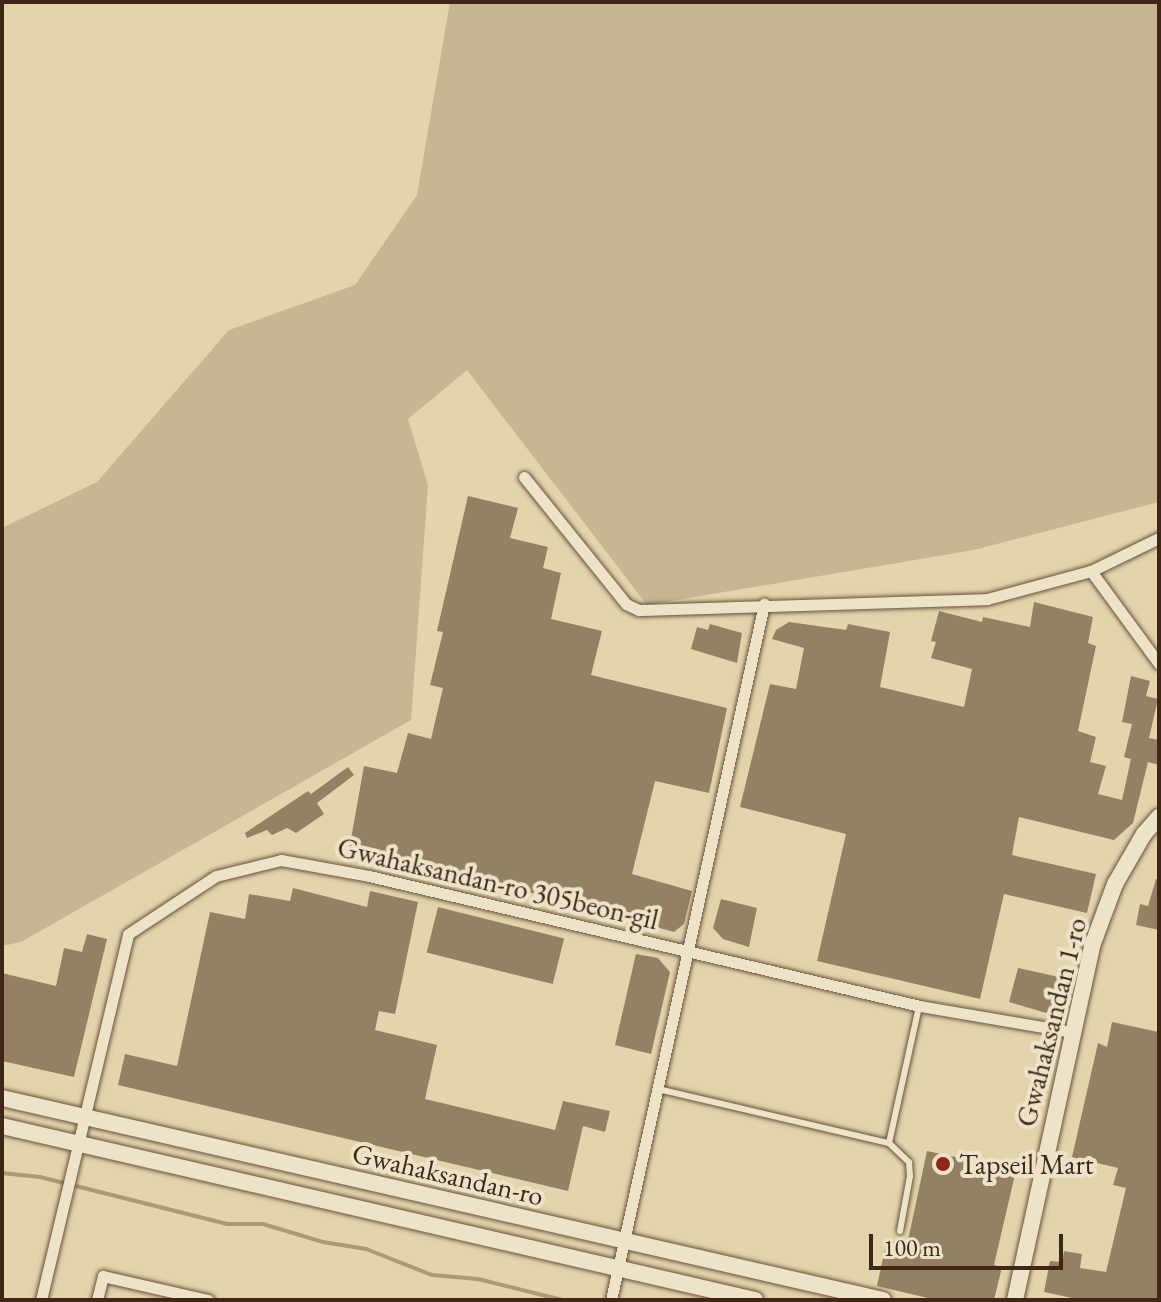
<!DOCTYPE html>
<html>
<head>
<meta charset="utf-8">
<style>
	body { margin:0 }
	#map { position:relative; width:1161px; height:1302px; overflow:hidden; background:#e3d4ab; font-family:"EB Garamond",serif }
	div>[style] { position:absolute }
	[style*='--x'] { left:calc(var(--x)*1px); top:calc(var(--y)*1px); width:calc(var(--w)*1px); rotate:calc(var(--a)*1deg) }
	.green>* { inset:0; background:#c7b692 }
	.stream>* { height:4px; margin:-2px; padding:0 2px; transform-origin:2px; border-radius:2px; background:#ab9978 }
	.building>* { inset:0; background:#948063; transform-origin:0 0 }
	.roads { filter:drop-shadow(0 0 2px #68523b) drop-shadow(0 0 2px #68523b) }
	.service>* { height:6px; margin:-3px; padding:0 3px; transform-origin:3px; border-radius:3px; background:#ede3c8 }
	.minor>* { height:11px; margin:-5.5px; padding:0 5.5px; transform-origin:5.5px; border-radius:5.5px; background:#ede3c8 }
	.secondary>* { height:16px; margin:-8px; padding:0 8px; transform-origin:8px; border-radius:8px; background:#ede3c8 }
	.dots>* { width:22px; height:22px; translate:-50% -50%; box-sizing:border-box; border:4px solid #ede3c8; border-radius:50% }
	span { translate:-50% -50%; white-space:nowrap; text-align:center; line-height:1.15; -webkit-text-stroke:8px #ede3c8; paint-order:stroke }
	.street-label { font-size:28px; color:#3f2616 }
	.poi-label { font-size:28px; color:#3f2616 }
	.left { translate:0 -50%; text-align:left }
	.frame { position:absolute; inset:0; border:4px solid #3f2616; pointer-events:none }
	.scale { position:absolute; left:869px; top:1234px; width:194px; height:36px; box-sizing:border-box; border:4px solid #3f2616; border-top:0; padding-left:10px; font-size:24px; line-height:28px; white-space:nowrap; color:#3f2616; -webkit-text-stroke:6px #ede3c8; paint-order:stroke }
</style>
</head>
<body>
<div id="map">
	<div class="green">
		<i style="clip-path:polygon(450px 2px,1159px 2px,1159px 502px,974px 550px,647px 605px,467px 370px,408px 419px,428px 485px,411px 720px,21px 942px,2px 946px,2px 528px,97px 482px,229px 330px,355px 285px,417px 195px)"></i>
	</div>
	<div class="stream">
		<i style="--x:2;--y:1173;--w:38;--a:6"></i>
		<i style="--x:40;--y:1177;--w:193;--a:14.1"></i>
		<i style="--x:227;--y:1224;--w:36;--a:0"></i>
		<i style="--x:263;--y:1224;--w:63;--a:16.7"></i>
		<i style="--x:323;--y:1242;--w:44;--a:9.2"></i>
		<i style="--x:366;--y:1249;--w:71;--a:21.5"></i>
		<i style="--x:432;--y:1275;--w:46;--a:5"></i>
		<i style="--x:478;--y:1279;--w:87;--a:14"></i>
	</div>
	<div class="building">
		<i style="clip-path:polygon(468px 496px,518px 508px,510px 538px,548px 547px,543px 568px,561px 573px,551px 619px,602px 631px,591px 675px,727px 708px,709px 793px,655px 781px,632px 874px,692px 891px,684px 924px,674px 932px,627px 919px,628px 916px,349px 850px,364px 766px,397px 773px,408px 733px,431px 739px,443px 688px,430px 685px,443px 632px,437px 631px)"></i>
		<i style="clip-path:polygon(1034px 602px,1093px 617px,1088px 643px,1096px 646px,1078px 731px,1096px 737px,1090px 762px,1106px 766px,1098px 794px,1122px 800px,1131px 759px,1124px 757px,1132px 724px,1122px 722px,1131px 676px,1150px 681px,1146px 696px,1158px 699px,1149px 738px,1159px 740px,1159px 765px,1148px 762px,1133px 823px,1114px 840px,1019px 817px,1012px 855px,1096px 874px,1087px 913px,1004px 894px,980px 999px,817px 961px,846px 834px,740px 807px,770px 684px,796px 689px,804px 648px,772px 639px,776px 630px,789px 622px,846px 630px,848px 624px,890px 632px,880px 687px,964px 707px,972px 669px,931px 658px,936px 642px,931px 641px,939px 611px,982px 622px,983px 617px,1030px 627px)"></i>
		<i style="clip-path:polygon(710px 624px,742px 633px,737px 663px,691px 649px,697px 627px,708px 630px)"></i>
		<i style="clip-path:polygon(348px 767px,354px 775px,317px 803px,324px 814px,296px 833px,287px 828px,272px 835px,267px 830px,247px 838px,245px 833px,308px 791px,311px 794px)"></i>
		<i style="clip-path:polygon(1156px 879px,1159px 879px,1159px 930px,1136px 925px,1140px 904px,1148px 906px)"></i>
		<i style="clip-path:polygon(293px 888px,367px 907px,370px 891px,418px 902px,395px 1014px,379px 1011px,375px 1030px,437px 1045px,425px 1099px,555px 1130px,563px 1101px,610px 1111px,605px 1132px,583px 1126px,568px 1191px,118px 1085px,125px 1054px,177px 1066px,210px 912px,245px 919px,249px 894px,290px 901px)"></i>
		<i style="clip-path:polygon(721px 899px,757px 908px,749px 947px,723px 939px,713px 928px)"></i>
		<i style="left:438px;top:907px;width:130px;height:47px;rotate:14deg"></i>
		<i style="clip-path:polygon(87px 934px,107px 939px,74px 1077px,2px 1061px,2px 973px,56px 986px,64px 948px,82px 952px)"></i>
		<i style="clip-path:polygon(636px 954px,658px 958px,670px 972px,651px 1054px,615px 1045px)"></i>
		<i style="clip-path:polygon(1018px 968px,1064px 978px,1057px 1007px,1046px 1013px,1009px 1002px)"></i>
		<i style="clip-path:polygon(1112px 1022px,1159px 1032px,1159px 1300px,1081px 1300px,1044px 1292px,1050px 1261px,1062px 1262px,1064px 1251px,1082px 1254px,1080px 1268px,1106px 1272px,1126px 1188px,1113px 1185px,1118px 1168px,1072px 1157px,1098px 1043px,1107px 1047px)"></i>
		<i style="clip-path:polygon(927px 1151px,1016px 1170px,994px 1265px,1002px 1267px,994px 1300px,936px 1300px,877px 1286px,887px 1240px,907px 1245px)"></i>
	</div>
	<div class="roads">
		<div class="service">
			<i style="--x:658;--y:1089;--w:237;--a:13.2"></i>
			<i style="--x:889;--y:1143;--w:28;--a:44"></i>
			<i style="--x:909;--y:1162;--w:14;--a:86"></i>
			<i style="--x:910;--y:1176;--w:56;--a:100.3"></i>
			<i style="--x:889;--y:1143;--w:140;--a:-77.6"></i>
		</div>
		<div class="minor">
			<i style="--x:524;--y:477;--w:163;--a:51.2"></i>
			<i style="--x:626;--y:604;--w:14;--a:25"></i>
			<i style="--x:639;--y:610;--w:348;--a:-1.8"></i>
			<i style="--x:987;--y:599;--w:108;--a:-15.1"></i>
			<i style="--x:1091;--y:571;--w:76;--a:-25.9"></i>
			<i style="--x:1091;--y:571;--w:115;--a:53.8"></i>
			<i style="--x:41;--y:1300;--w:376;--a:-76.6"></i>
			<i style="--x:128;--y:934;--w:105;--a:-33.4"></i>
			<i style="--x:216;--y:876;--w:67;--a:-13.8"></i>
			<i style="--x:281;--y:860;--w:89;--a:10.3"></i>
			<i style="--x:369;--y:876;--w:566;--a:13.28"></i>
			<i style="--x:920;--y:1006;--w:154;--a:9.7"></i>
			<i style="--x:97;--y:1300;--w:25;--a:-76"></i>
			<i style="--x:103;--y:1276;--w:108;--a:12.9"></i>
			<i style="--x:611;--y:1300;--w:713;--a:-77.6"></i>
		</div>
		<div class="secondary">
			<i style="--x:2;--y:1098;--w:904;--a:12.91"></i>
			<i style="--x:2;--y:1126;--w:773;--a:13.01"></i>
			<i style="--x:1015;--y:1300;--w:362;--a:-77.7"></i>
			<i style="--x:1092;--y:946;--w:66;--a:-69.6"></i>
			<i style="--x:1115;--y:884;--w:58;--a:-59.9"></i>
			<i style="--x:1144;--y:834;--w:23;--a:-49"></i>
		</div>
	</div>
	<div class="dots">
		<i style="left:943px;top:1164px;background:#8f2418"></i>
	</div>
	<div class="street-label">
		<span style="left:498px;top:883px;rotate:13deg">Gwahaksandan-ro 305beon-gil</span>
		<span style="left:1051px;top:1022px;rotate:-76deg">Gwahaksandan 1-ro</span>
		<span style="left:448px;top:1174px;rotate:13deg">Gwahaksandan-ro</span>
	</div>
	<div class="poi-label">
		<span class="left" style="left:959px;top:1164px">Tapseil Mart</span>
	</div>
	<div class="frame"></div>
	<div class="scale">100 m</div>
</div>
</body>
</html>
